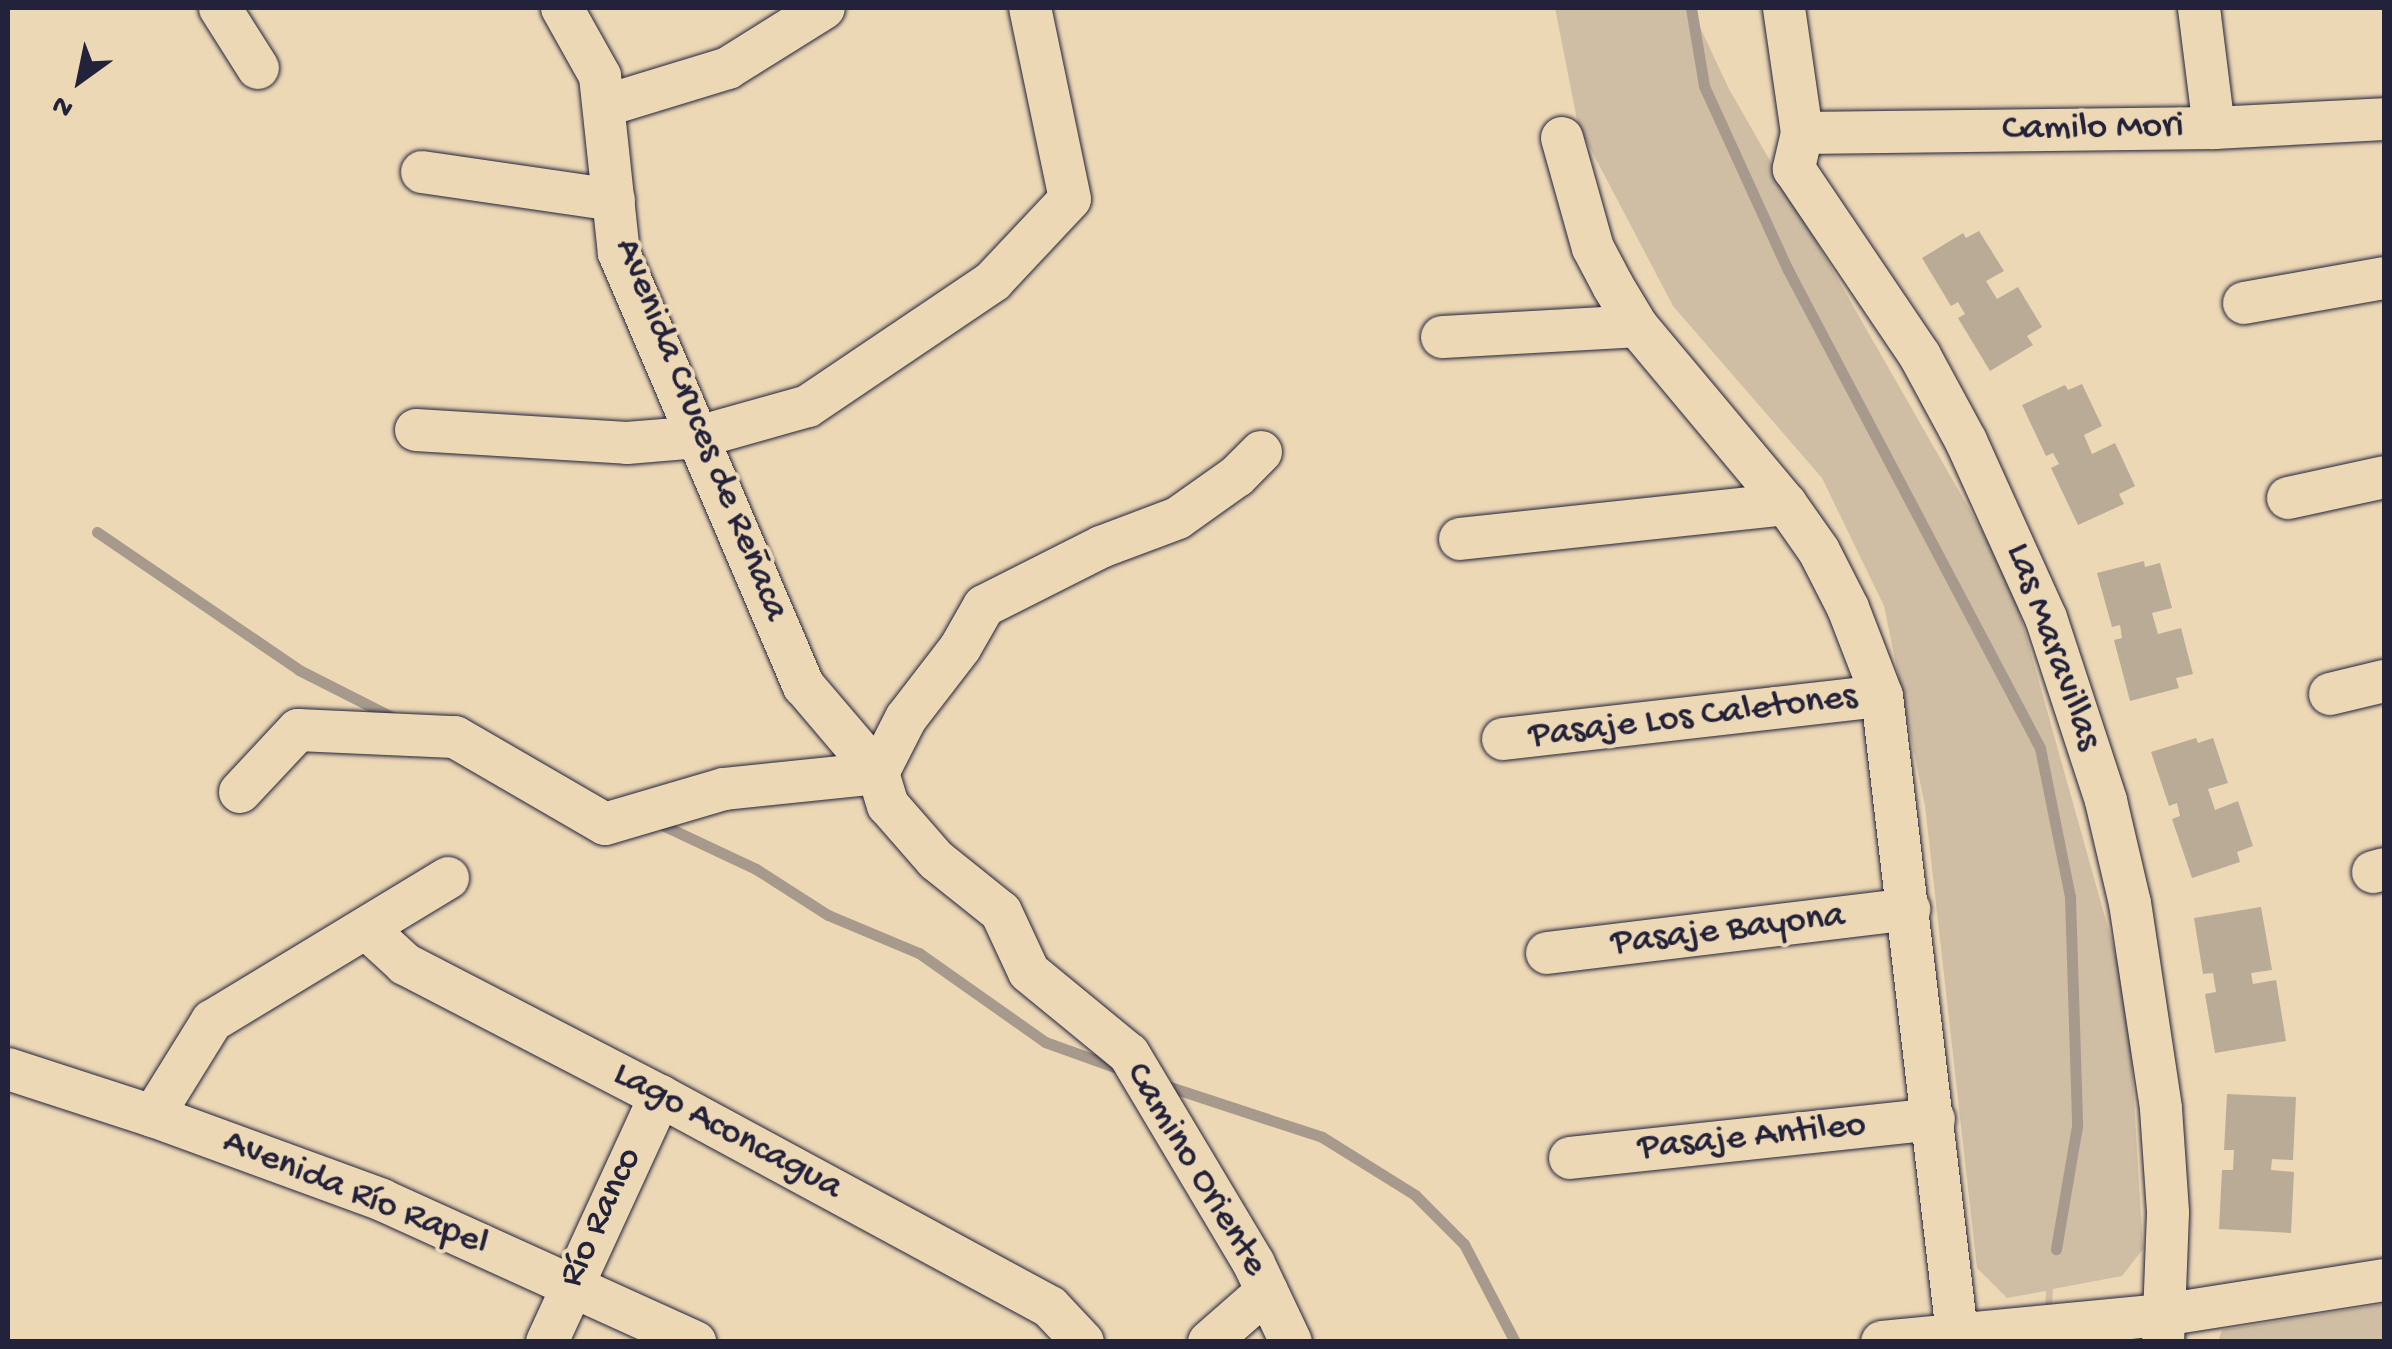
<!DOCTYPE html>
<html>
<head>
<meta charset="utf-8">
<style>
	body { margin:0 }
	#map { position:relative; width:2392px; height:1349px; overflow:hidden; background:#edd8b6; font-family:"Gochi Hand",sans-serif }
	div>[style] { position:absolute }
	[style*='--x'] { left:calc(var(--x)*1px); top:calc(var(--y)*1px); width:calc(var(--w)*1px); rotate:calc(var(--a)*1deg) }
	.green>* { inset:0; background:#d0bea4 }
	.stream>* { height:11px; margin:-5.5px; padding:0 5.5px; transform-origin:5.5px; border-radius:5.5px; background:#a7998c }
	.building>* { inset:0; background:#baab97 }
	.roads { filter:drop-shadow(0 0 2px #22223b) drop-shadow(0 0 2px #22223b) }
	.minor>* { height:42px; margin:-21px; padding:0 21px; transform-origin:21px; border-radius:21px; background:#edd8b6 }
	span { translate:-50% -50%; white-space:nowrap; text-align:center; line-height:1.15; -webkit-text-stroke:8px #edd8b6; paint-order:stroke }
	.street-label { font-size:38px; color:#22223b }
	.frame { position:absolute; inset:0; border:10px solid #22223b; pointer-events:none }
	.north { position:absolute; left:30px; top:30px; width:100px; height:100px; -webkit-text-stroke:8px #edd8b6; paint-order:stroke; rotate:213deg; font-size:28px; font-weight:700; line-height:40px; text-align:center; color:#22223b }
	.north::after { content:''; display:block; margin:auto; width:35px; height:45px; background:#22223b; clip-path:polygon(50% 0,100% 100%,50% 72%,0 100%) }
</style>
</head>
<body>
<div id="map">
	<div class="green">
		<i style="clip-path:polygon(1555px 8px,1691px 8px,1729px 89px,2011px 582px,2128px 999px,2143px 1249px,2122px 1276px,2053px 1289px,2050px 1341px,2043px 1341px,2046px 1291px,2007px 1298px,1977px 1268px,1925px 806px,1884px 606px,1822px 478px,1673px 306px,1578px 125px)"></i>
		<i style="clip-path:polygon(2384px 1304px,2384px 1341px,2218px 1341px,2222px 1330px)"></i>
	</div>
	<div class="stream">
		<i style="--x:1691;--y:8;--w:79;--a:80.5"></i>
		<i style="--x:1704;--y:86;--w:202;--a:65.5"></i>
		<i style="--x:1788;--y:270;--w:540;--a:62.2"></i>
		<i style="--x:2040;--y:748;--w:152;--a:78.6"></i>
		<i style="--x:2070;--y:897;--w:229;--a:88.2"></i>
		<i style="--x:2077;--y:1126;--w:125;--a:99.7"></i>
		<i style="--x:97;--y:532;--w:245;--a:34.3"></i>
		<i style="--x:299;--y:670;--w:111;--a:26.8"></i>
		<i style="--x:656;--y:822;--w:110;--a:25.2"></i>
		<i style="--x:756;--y:869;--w:85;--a:32.6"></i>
		<i style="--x:828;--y:915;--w:99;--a:22.7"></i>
		<i style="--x:919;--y:953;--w:154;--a:35.2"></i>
		<i style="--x:1045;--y:1042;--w:83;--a:19.7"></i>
		<i style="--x:1164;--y:1085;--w:166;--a:18.2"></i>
		<i style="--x:1322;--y:1137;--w:110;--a:31.9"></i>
		<i style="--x:1415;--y:1195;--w:69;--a:45"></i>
		<i style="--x:1464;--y:1244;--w:110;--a:62.5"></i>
	</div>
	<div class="building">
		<i style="clip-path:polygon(1979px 231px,2004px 271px,1986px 281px,1997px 299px,2018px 287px,2042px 327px,2027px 336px,2033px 345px,1990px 371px,1958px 318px,1965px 314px,1958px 302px,1951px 306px,1922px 258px,1963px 233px,1966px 238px)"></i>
		<i style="clip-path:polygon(2082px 384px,2102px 426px,2084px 435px,2092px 454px,2115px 443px,2135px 486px,2119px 494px,2124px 504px,2078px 525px,2051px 468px,2059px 464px,2053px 453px,2046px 456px,2022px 405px,2065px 385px,2068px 390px)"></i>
		<i style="clip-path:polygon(2144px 561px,2145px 567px,2160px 563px,2172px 608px,2152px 613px,2158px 634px,2181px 628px,2193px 674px,2176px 678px,2179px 688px,2130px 701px,2114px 640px,2122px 638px,2120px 625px,2112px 627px,2097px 573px)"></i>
		<i style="clip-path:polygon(2196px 738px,2198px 743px,2213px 738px,2228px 783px,2208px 789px,2215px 810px,2238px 801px,2253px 846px,2237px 852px,2240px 862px,2192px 878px,2172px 819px,2180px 816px,2177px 803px,2169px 806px,2151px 752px)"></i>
		<i style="clip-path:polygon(2261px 907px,2272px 970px,2251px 973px,2253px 984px,2276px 980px,2286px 1041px,2215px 1053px,2205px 994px,2216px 992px,2213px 973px,2203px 974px,2194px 918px)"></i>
		<i style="clip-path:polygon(2227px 1094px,2296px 1097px,2293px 1160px,2272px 1159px,2271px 1170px,2294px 1172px,2291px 1233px,2219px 1229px,2222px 1170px,2233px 1170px,2234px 1150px,2224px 1150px)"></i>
	</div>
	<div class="roads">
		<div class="minor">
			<i style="--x:220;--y:8;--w:71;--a:57.7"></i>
			<i style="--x:562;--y:8;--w:78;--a:60.8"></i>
			<i style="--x:600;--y:76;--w:178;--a:83.9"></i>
			<i style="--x:619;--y:253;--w:471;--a:66.9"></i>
			<i style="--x:804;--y:686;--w:114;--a:49.6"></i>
			<i style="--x:1784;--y:8;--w:126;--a:81.8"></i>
			<i style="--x:1802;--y:133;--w:37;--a:103"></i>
			<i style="--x:1794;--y:169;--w:225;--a:56"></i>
			<i style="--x:1920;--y:356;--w:97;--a:61.6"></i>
			<i style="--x:1966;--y:441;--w:194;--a:65.7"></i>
			<i style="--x:2046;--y:618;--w:193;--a:71.8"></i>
			<i style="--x:2106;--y:801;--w:105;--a:76.8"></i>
			<i style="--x:2130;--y:903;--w:208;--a:81.4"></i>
			<i style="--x:2161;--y:1109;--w:104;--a:86.1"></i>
			<i style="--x:2168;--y:1213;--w:129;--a:92.2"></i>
			<i style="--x:2199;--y:8;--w:121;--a:82.9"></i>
			<i style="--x:604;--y:106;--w:130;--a:-17"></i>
			<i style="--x:728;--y:68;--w:113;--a:-32"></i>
			<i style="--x:1802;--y:133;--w:412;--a:-0.7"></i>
			<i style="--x:2214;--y:128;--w:170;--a:-3"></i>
			<i style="--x:1562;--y:138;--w:114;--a:74.3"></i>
			<i style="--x:1593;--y:248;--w:43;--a:62.2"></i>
			<i style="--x:1613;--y:286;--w:47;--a:59"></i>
			<i style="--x:1637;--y:326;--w:232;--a:50.1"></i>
			<i style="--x:1786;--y:504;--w:57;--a:54.9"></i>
			<i style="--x:1819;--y:551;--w:64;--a:63"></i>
			<i style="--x:1848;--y:608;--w:94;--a:68.9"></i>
			<i style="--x:1882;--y:696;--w:650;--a:83.29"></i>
			<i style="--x:422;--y:172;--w:194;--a:8.3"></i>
			<i style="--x:2244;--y:303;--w:142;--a:-10.1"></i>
			<i style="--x:1442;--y:337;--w:195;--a:-3.2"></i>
			<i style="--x:416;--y:430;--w:211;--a:3.5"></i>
			<i style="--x:627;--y:443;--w:71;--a:-4.8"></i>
			<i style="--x:698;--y:437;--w:114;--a:-15.7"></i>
			<i style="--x:808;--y:406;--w:223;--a:-34"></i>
			<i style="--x:993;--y:281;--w:112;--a:-46.8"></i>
			<i style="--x:1070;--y:199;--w:195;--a:-101.8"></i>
			<i style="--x:1261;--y:452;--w:34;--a:135"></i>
			<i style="--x:1237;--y:476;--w:72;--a:144.6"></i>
			<i style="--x:1178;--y:518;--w:82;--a:159.4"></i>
			<i style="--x:1101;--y:547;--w:131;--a:153.2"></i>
			<i style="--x:984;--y:606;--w:48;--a:119.7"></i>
			<i style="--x:960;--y:648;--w:88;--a:127.6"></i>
			<i style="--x:906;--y:718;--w:62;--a:117"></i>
			<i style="--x:878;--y:773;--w:34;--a:73"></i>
			<i style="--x:888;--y:805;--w:73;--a:48.9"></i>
			<i style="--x:936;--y:860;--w:83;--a:38.7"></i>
			<i style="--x:1001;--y:912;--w:66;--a:65"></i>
			<i style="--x:1029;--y:972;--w:129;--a:39.4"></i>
			<i style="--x:1129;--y:1054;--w:244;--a:59.2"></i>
			<i style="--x:1254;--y:1264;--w:86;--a:64.6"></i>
			<i style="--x:2288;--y:498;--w:98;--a:-12.3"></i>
			<i style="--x:1460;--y:539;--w:328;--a:-6.1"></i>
			<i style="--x:2330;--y:694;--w:56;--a:-13.5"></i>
			<i style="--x:1503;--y:739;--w:381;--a:-6.5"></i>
			<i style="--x:240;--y:792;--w:85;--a:-46.9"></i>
			<i style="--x:298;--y:730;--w:157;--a:2.6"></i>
			<i style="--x:455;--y:737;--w:173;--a:30.1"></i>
			<i style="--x:605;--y:824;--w:124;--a:-16.4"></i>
			<i style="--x:724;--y:789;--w:155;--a:-5.9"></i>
			<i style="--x:2373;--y:872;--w:11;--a:-15"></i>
			<i style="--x:367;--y:929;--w:52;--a:42.6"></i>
			<i style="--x:405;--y:964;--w:287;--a:27.4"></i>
			<i style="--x:660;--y:1096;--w:443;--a:28.4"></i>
			<i style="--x:1050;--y:1307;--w:48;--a:46.7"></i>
			<i style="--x:1547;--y:953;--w:365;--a:-6.9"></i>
			<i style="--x:8;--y:1069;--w:152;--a:18"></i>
			<i style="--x:153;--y:1116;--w:244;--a:20.1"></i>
			<i style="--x:382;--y:1200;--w:344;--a:24.4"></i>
			<i style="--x:153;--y:1116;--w:112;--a:-58.2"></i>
			<i style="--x:212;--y:1021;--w:276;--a:-31.2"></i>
			<i style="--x:1570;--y:1158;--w:366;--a:-6.1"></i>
			<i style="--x:547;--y:1342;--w:271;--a:-65.3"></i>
			<i style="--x:1209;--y:1342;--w:77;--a:-41.3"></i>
			<i style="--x:1882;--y:1342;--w:282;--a:-5.5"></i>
			<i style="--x:2163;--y:1315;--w:224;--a:-9"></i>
		</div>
	</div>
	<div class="street-label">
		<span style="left:2093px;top:129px;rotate:-1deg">Camilo Mori</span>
		<span style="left:700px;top:430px;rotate:68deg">Avenida Cruces de Reñaca</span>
		<span style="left:2052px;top:647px;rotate:70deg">Las Maravillas</span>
		<span style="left:1693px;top:718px;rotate:-7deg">Pasaje Los Caletones</span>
		<span style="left:1728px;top:931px;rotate:-7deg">Pasaje Bayona</span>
		<span style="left:727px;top:1132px;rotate:28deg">Lago Aconcagua</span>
		<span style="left:1752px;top:1138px;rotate:-6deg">Pasaje Antileo</span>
		<span style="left:1195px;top:1170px;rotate:59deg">Camino Oriente</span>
		<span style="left:355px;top:1194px;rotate:22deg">Avenida Río Rapel</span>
		<span style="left:602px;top:1218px;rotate:-65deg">Río Ranco</span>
	</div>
	<div class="frame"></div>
	<div class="north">N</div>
</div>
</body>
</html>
